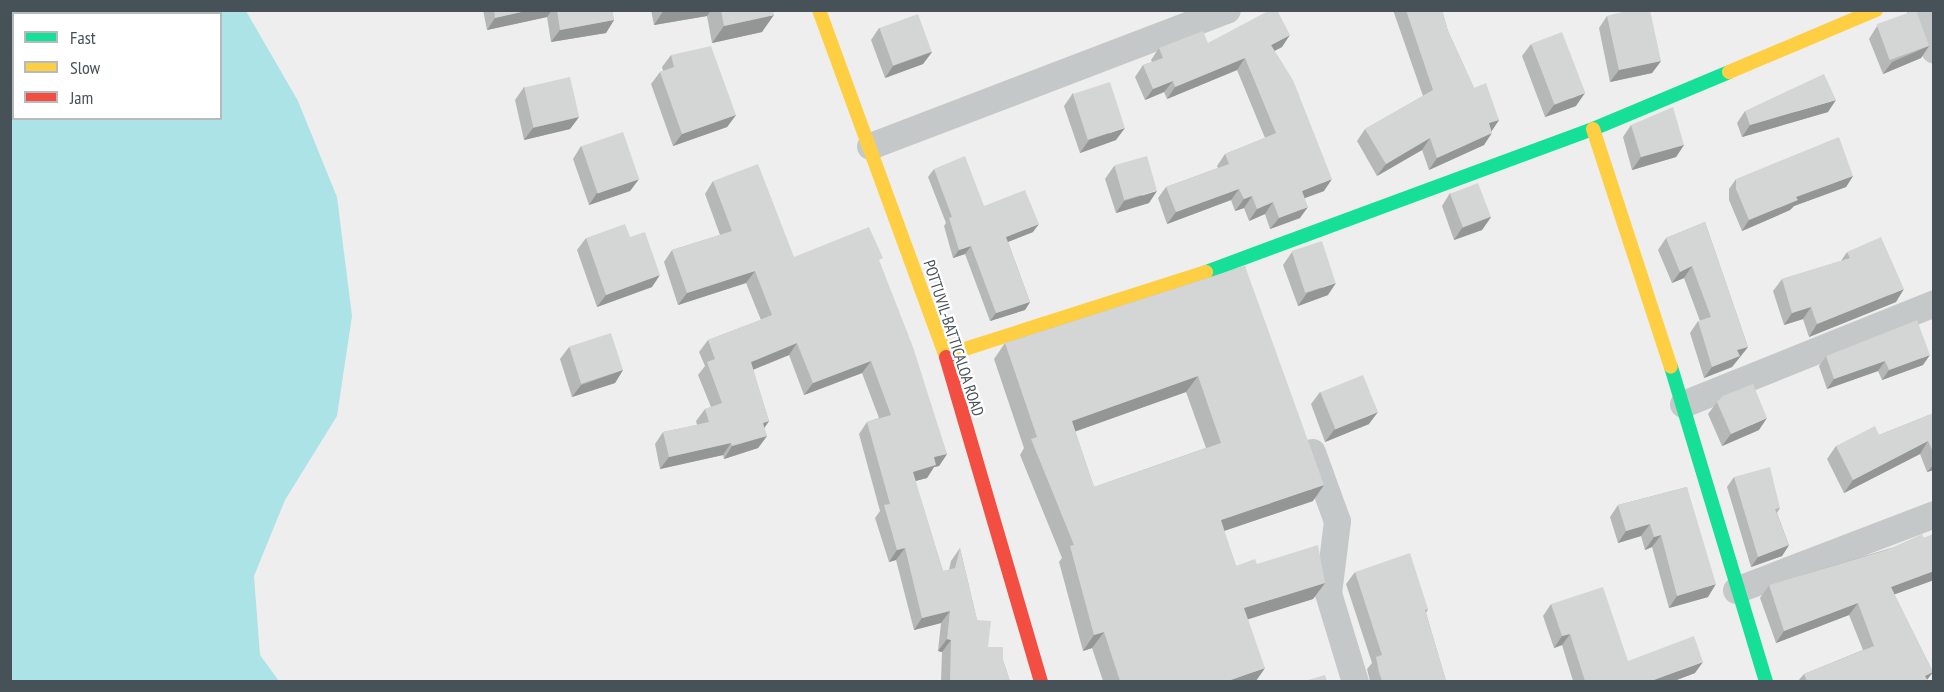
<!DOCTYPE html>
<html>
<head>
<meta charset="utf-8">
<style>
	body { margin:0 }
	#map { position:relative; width:1944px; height:692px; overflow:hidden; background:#eee; font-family:"PT Sans Narrow",sans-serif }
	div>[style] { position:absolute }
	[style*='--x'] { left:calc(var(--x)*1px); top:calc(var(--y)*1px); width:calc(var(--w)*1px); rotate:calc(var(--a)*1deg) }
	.water>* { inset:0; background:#ace3e6 }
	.street>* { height:27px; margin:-13.5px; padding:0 13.5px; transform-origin:13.5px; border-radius:13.5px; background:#c5c8c9 }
	.fast>* { height:14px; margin:-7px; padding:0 7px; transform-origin:7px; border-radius:7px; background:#16e098 }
	.slow>* { height:14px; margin:-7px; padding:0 7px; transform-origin:7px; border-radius:7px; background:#ffcf43 }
	.jam>* { height:14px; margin:-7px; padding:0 7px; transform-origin:7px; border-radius:7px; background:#f24e42 }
	.wall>* { inset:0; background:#b6b8b8 }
	.shaded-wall>* { inset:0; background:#949696 }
	.building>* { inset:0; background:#d4d6d6; transform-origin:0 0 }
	span { translate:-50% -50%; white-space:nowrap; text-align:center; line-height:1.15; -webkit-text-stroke:4.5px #fff; paint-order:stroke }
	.street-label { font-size:16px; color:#475258 }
	.frame { position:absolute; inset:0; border:12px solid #475258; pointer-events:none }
	.legend { position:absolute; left:12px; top:12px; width:210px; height:108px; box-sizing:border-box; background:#fff; border:2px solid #b5babc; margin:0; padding:8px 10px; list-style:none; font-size:18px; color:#475258 }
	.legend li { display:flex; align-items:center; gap:12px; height:30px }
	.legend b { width:30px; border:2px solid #b5babc }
</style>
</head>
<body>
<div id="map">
	<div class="water">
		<i style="clip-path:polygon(evenodd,10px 11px,246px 11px,298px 101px,337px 197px,352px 316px,337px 416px,285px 500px,254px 576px,260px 655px,279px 681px,11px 681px,10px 11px,14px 14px,220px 14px,220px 118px,14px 118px,14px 14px)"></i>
	</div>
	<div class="street">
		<i style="--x:1920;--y:10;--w:42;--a:70.7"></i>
		<i style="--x:870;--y:146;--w:382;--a:-20.9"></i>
		<i style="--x:1683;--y:404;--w:271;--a:-21.9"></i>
		<i style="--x:1312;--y:452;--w:73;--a:70.1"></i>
		<i style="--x:1337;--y:521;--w:73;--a:97.1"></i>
		<i style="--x:1328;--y:593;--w:93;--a:73.1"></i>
		<i style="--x:1736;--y:590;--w:212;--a:-21"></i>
	</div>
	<div class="fast">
		<i style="--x:1206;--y:272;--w:413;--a:-20.3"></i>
		<i style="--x:1593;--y:129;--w:147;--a:-22.7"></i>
		<i style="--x:1671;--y:367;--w:329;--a:73.2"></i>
	</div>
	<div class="slow">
		<i style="--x:819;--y:10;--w:370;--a:69.9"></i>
		<i style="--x:1729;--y:72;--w:160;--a:-22.9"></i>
		<i style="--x:1593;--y:129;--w:250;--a:71.9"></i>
		<i style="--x:946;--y:355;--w:273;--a:-17.7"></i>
	</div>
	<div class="jam">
		<i style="--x:946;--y:357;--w:339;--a:73.7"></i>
	</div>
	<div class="wall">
		<i style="clip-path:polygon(483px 10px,612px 10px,614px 20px,606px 33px,551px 42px,547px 17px,487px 30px)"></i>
		<i style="clip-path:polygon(651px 10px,773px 10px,762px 32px,712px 43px,707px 16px,654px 25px)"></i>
		<i style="clip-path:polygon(1393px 10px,1442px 10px,1448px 31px,1474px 88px,1499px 120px,1492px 130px,1484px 145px,1429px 170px,1422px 150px,1377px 176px,1357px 141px,1365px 129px,1423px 96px)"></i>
		<i style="clip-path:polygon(1607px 16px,1661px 61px,1652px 73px,1610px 82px,1599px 28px)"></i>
		<i style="clip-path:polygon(1877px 26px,1929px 46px,1921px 58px,1883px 74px,1869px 39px)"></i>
		<i style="clip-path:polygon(879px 28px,932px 52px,923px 64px,885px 78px,871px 40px)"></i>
		<i style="clip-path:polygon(1208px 43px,1282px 47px,1274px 51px,1324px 191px,1305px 198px,1300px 218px,1270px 229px,1265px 214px,1249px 221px,1244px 208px,1235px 211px,1231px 200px,1167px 224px,1158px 198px,1166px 187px,1218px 168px,1217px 166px,1225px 154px,1265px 138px,1237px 70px,1167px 99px,1164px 92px,1145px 100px,1135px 77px,1143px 65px,1152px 62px,1151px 60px,1159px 48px)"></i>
		<i style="clip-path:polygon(1531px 44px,1576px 106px,1545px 117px,1522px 56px)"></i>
		<i style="clip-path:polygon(671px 55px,736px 115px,727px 127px,673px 146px,651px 84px,660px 72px,663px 71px,662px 67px)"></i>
		<i style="clip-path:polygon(524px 87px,579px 117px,570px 129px,524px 140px,515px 100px)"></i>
		<i style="clip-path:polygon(1073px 93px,1116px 140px,1080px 153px,1064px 106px)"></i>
		<i style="clip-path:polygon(1745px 111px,1828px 112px,1742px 137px,1737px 123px)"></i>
		<i style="clip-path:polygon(1631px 125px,1684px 145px,1676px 157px,1632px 170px,1623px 137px)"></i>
		<i style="clip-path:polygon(581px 146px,639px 179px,630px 191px,589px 205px,573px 159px)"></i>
		<i style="clip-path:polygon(1114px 166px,1149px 203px,1116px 213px,1105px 179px)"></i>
		<i style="clip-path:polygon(934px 169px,984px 206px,1033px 232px,1008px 242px,1030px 302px,1025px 310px,990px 321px,965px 254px,953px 258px,944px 226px,946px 223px,928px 177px)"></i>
		<i style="clip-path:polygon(1853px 176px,1846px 187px,1794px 206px,1790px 210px,1742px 231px,1729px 200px,1729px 189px,1736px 179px)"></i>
		<i style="clip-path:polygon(713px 181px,794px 257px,880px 263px,947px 454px,939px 466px,934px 467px,927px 478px,915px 481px,943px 571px,949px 570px,951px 561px,960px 548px,977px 620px,988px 647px,1003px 660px,1010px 681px,941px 681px,942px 652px,938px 651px,941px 623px,914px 630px,896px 560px,889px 562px,875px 518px,880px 511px,859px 434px,867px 422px,879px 418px,862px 373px,804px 395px,789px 355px,753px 370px,769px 421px,764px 428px,767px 436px,758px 448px,724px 459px,723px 455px,660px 469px,655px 444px,663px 432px,697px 425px,696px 421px,705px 409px,711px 407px,698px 375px,705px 366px,699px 352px,708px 340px,761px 320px,746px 283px,678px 305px,664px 262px,672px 250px,720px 235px,705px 194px)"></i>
		<i style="clip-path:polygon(1450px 193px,1491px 217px,1482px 230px,1454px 240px,1442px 206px)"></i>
		<i style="clip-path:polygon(1705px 222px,1748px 347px,1732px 367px,1704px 378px,1690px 333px,1698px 321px,1700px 321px,1684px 278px,1672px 283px,1658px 250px,1666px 238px)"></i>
		<i style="clip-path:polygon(630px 237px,652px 287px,597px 307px,577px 250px,586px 238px)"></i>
		<i style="clip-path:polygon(1292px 252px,1328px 295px,1298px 306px,1283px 265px)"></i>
		<i style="clip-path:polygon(1847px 252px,1896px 302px,1809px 337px,1803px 319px,1784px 325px,1773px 291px,1782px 279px,1841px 261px)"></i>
		<i style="clip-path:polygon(evenodd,1245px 266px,1313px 501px,1224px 531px,1236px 566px,1257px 564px,1325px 583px,1313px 599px,1248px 619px,1256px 681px,1103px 681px,1092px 648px,1083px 651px,1059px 562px,1062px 558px,1020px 455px,1024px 448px,994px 359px,1005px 343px,1245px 266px,1186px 392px,1206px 448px,1094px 487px,1075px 431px,1186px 392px)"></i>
		<i style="clip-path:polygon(1917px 320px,1923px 365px,1882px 380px,1878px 371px,1827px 389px,1819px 366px,1826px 356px)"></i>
		<i style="clip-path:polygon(569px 347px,623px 370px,615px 383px,572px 397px,560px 359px)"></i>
		<i style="clip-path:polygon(1320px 392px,1369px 424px,1325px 442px,1311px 404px)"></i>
		<i style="clip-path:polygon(1717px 402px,1759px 430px,1722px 446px,1708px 414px)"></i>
		<i style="clip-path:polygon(1934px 413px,1934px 470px,1927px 472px,1920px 454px,1844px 493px,1827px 459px,1836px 446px,1879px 435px)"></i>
		<i style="clip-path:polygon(1734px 477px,1780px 508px,1777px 513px,1789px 545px,1782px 556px,1751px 567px,1727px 487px)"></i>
		<i style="clip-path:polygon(1687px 487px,1708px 597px,1669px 608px,1652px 547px,1645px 550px,1641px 536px,1618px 543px,1610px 517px,1618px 505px)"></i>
		<i style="clip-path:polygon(1934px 534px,1934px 580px,1894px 594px,1933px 672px,1927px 680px,1928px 681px,1798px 681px,1804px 674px,1863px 650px,1849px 615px,1776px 643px,1760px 598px,1769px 585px,1924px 538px)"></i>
		<i style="clip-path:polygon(1355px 572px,1428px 609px,1426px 613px,1446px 681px,1370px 681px,1367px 669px,1372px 663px,1346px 584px)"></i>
		<i style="clip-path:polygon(1551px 604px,1628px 661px,1695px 673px,1674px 681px,1573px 681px,1562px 645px,1554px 648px,1543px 616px)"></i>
	</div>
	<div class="shaded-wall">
		<i style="clip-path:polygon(530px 10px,552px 10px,547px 17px,487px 30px,495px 18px)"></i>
		<i style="clip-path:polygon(664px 10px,711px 10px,707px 16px,654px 25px)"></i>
		<i style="clip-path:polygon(774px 15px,762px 32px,712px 43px,724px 26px)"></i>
		<i style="clip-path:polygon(614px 20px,606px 33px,551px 42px,560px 30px)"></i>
		<i style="clip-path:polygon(1290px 35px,1282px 47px,1263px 57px,1271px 45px)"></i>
		<i style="clip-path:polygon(1929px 46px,1921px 58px,1883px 74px,1892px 62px)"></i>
		<i style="clip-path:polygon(932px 52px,923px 64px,885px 78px,893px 66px)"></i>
		<i style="clip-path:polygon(1245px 58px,1237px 70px,1167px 99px,1175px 87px)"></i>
		<i style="clip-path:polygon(1661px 61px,1652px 73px,1610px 82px,1619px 70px)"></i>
		<i style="clip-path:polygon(1173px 81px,1164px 92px,1145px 100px,1153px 89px)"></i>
		<i style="clip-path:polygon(1585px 93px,1576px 106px,1545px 117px,1554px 105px)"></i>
		<i style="clip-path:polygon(1836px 100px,1828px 112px,1742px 137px,1750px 125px)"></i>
		<i style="clip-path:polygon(736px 115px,727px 127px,673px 146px,682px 134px)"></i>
		<i style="clip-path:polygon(579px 117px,570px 129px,524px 140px,533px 128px)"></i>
		<i style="clip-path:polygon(1499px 120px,1491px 132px,1489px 123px)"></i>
		<i style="clip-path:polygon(1125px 128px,1116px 140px,1080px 153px,1089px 140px)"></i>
		<i style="clip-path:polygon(1492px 133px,1484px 145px,1429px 170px,1437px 158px)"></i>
		<i style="clip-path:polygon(1430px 138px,1422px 150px,1377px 176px,1386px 164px)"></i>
		<i style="clip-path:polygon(1684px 145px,1676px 157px,1632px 170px,1641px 157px)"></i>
		<i style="clip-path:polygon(1853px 176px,1846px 187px,1794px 206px,1790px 210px,1742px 231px,1749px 220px,1796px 197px)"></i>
		<i style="clip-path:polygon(639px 179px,630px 191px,589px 205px,597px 193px)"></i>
		<i style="clip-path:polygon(1332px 179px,1324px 191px,1294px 202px,1302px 191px)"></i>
		<i style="clip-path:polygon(1239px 189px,1231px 200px,1167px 224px,1176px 212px)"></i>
		<i style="clip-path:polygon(1157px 191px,1149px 203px,1116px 213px,1124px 201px)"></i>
		<i style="clip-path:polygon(1252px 196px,1244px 208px,1235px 211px,1244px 199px)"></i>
		<i style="clip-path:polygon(1273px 202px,1265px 214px,1249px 221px,1257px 209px)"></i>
		<i style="clip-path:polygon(1308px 207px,1300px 218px,1270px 229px,1279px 218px)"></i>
		<i style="clip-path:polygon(1491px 217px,1482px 230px,1454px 240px,1462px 228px)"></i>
		<i style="clip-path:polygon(1039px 224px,1033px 232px,1000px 245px,1006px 237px)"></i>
		<i style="clip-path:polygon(971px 246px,965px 254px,953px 258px,959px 250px)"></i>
		<i style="clip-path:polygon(1692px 266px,1684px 278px,1672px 283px,1680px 272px)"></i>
		<i style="clip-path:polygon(755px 271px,746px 283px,678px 305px,687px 293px)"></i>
		<i style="clip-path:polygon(660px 275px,652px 287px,597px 307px,606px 295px)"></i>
		<i style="clip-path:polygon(1336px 283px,1328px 295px,1298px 306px,1307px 293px)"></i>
		<i style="clip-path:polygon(1904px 289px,1896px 302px,1809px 337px,1817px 324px)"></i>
		<i style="clip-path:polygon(1030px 302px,1025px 310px,990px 321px,996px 313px)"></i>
		<i style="clip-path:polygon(1811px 307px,1803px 319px,1784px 325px,1792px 313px)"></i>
		<i style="clip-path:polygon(797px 343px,789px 355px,742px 374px,751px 362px)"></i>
		<i style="clip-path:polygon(1748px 347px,1732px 367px,1704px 378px,1712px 367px,1737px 350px)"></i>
		<i style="clip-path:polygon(1930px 355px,1923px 365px,1882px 380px,1889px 370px)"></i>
		<i style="clip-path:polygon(871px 361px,862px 373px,804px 395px,813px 383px)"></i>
		<i style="clip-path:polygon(1885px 361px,1878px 371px,1827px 389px,1834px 379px)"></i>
		<i style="clip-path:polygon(623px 370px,615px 383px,572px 397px,581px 385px)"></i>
		<i style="clip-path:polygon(1198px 376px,1186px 392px,1060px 437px,1072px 421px)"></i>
		<i style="clip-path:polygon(1378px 412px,1369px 424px,1325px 442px,1334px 430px)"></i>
		<i style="clip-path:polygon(1767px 418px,1759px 430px,1722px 446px,1731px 434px)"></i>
		<i style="clip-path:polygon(769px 421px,761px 433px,763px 423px)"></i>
		<i style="clip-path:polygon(767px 436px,758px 448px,724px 459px,732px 446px)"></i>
		<i style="clip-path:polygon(1928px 441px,1920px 454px,1844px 493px,1853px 480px)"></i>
		<i style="clip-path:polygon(731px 443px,723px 455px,660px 469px,669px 457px)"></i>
		<i style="clip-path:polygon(947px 454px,939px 466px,934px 467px,927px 478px,904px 484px,913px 472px,934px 457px)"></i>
		<i style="clip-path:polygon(1934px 464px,1934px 470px,1927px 472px)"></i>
		<i style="clip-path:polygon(1324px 485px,1313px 501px,1209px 536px,1221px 520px)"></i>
		<i style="clip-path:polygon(1650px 524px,1641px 536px,1618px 543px,1626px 531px)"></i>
		<i style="clip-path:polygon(1661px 535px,1652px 547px,1645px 550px,1654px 537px)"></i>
		<i style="clip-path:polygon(1789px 545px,1782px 556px,1751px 567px,1758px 557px)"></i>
		<i style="clip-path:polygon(905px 548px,896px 560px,889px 562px,897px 550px)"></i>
		<i style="clip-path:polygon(1934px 571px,1934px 580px,1882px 599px,1891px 587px)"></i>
		<i style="clip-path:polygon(1325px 583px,1313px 599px,1233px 624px,1244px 608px)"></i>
		<i style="clip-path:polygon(1716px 584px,1708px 597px,1669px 608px,1677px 596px)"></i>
		<i style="clip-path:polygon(1858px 603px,1849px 615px,1776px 643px,1784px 631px)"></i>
		<i style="clip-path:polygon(950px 611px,941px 623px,914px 630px,922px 618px)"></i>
		<i style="clip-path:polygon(1104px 632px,1092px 648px,1083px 651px,1094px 635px)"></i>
		<i style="clip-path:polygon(1570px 634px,1562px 645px,1554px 648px,1562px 636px)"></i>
		<i style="clip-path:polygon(947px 639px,951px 640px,942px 652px,938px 651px)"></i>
		<i style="clip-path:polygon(1703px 662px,1695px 673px,1674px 681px,1651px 681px)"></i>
		<i style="clip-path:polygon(1265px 668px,1256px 681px,1228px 681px)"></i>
		<i style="clip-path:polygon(1933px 672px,1926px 681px,1925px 676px)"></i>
	</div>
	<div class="building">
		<i style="clip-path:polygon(494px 10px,530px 10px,495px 18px)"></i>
		<i style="clip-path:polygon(557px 10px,612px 10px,614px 20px,560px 30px)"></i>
		<i style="clip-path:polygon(721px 10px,773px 10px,774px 15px,724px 26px)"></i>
		<i style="clip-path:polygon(1270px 10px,1277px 10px,1290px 35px,1271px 45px,1293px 80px,1332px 179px,1302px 191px,1308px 207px,1279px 218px,1273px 202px,1257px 209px,1252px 196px,1244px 199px,1239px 189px,1176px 212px,1166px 187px,1229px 164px,1225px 154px,1276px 133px,1245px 58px,1175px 87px,1173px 81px,1153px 89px,1143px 65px,1163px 58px,1159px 48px,1203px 31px,1208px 43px)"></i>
		<i style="clip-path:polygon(1406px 10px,1442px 10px,1448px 31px,1474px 88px,1486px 83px,1499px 120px,1489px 123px,1492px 133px,1437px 158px,1430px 138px,1386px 164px,1365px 129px,1433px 90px)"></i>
		<i style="clip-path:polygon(1630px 10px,1650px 10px,1661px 61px,1619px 70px,1607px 16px)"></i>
		<i style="left:1916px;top:10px;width:38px;height:42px;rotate:70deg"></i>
		<i style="left:918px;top:14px;width:40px;height:41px;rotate:70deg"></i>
		<i style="left:1562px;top:32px;width:65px;height:33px;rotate:69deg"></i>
		<i style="clip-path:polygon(711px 46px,736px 115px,682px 134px,660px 72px,674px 67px,671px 55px)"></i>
		<i style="clip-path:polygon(1824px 74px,1836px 100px,1750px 125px,1745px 111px)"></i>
		<i style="left:570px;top:77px;width:41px;height:47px;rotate:77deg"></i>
		<i style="left:1110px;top:82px;width:48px;height:39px;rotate:72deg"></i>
		<i style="clip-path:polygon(1673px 107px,1684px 145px,1641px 157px,1631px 125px)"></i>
		<i style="left:623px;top:132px;width:50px;height:44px;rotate:71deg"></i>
		<i style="clip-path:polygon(1839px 137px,1853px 176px,1796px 197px,1798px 200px,1749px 220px,1736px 189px,1736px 179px)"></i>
		<i style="clip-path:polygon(965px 156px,984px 206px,1025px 190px,1039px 224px,1006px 237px,1030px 302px,996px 313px,971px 246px,959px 250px,949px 218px,952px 217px,934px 169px)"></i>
		<i style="left:1147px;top:156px;width:36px;height:34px;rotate:74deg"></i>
		<i style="clip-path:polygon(758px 164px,794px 257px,869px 227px,883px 258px,879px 260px,913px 347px,947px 454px,934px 457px,936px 465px,913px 472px,943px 571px,955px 568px,960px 548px,977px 620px,991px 621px,988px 647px,1003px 647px,1003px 660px,1010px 681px,950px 681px,951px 640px,947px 639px,950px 611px,922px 618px,905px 548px,897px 550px,884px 505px,890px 504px,867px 422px,891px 415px,871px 361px,813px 383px,797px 343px,751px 362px,769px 421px,763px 423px,767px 436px,732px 446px,731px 443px,669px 457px,663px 432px,709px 422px,705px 409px,722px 403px,707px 362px,715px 359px,708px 340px,772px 315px,755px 271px,687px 293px,672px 250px,732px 231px,713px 181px)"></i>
		<i style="left:1478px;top:183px;width:36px;height:30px;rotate:69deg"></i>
		<i style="clip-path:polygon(1705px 222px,1748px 347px,1737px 350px,1740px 356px,1712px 367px,1698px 321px,1711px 317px,1692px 266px,1680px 272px,1666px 238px)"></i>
		<i style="clip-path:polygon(625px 224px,630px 237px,645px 232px,660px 275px,606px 295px,586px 238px)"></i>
		<i style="clip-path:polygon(1881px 237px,1904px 289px,1817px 324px,1811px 307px,1792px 313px,1782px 279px,1850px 258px,1847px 252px)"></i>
		<i style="left:1322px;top:241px;width:44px;height:32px;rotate:72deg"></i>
		<i style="clip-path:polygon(evenodd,1245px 266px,1324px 485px,1221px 520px,1236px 566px,1255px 559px,1257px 564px,1318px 545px,1325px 583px,1244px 608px,1265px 668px,1228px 681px,1120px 681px,1104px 632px,1094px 635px,1070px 546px,1074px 545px,1031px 439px,1037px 437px,1005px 343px,1245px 266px,1198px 376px,1221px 443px,1094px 487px,1072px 421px,1198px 376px)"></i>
		<i style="clip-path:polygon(1917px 320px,1930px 355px,1889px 370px,1885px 361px,1834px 379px,1826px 356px)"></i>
		<i style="left:611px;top:333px;width:39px;height:44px;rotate:72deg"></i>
		<i style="left:1363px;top:375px;width:40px;height:46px;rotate:68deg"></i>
		<i style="clip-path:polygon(1753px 384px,1767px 418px,1731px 434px,1717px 402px,1723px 396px)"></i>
		<i style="clip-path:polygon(1934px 413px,1934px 454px,1928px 441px,1853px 480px,1836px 446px,1875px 426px,1879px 435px)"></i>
		<i style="clip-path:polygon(1770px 467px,1780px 508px,1775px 509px,1789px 545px,1758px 557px,1734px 477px)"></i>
		<i style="clip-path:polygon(1687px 487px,1716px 584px,1677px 596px,1661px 535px,1654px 537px,1650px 524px,1626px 531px,1618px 505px)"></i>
		<i style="clip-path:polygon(1922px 534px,1924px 538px,1934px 534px,1934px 571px,1891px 587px,1933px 672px,1925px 676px,1928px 681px,1807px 681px,1804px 674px,1874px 646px,1858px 603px,1784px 631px,1769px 585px,1887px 550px)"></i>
		<i style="clip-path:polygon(1410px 553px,1428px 609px,1425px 610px,1446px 681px,1382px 681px,1379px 672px,1376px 657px,1382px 655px,1355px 572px)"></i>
		<i style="clip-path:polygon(1603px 587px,1628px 661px,1694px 636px,1703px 662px,1651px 681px,1585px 681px,1570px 634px,1562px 636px,1551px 604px)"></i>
		<i style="clip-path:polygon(1325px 675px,1327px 681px,1304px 681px)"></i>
	</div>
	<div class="street-label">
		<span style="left:954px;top:338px;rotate:72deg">POTTUVIL-BATTICALOA ROAD</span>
	</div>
	<div class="frame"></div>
	<ul class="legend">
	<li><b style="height:8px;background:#16e098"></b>Fast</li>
	<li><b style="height:8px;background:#ffcf43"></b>Slow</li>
	<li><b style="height:8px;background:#f24e42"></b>Jam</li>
	</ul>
</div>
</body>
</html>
